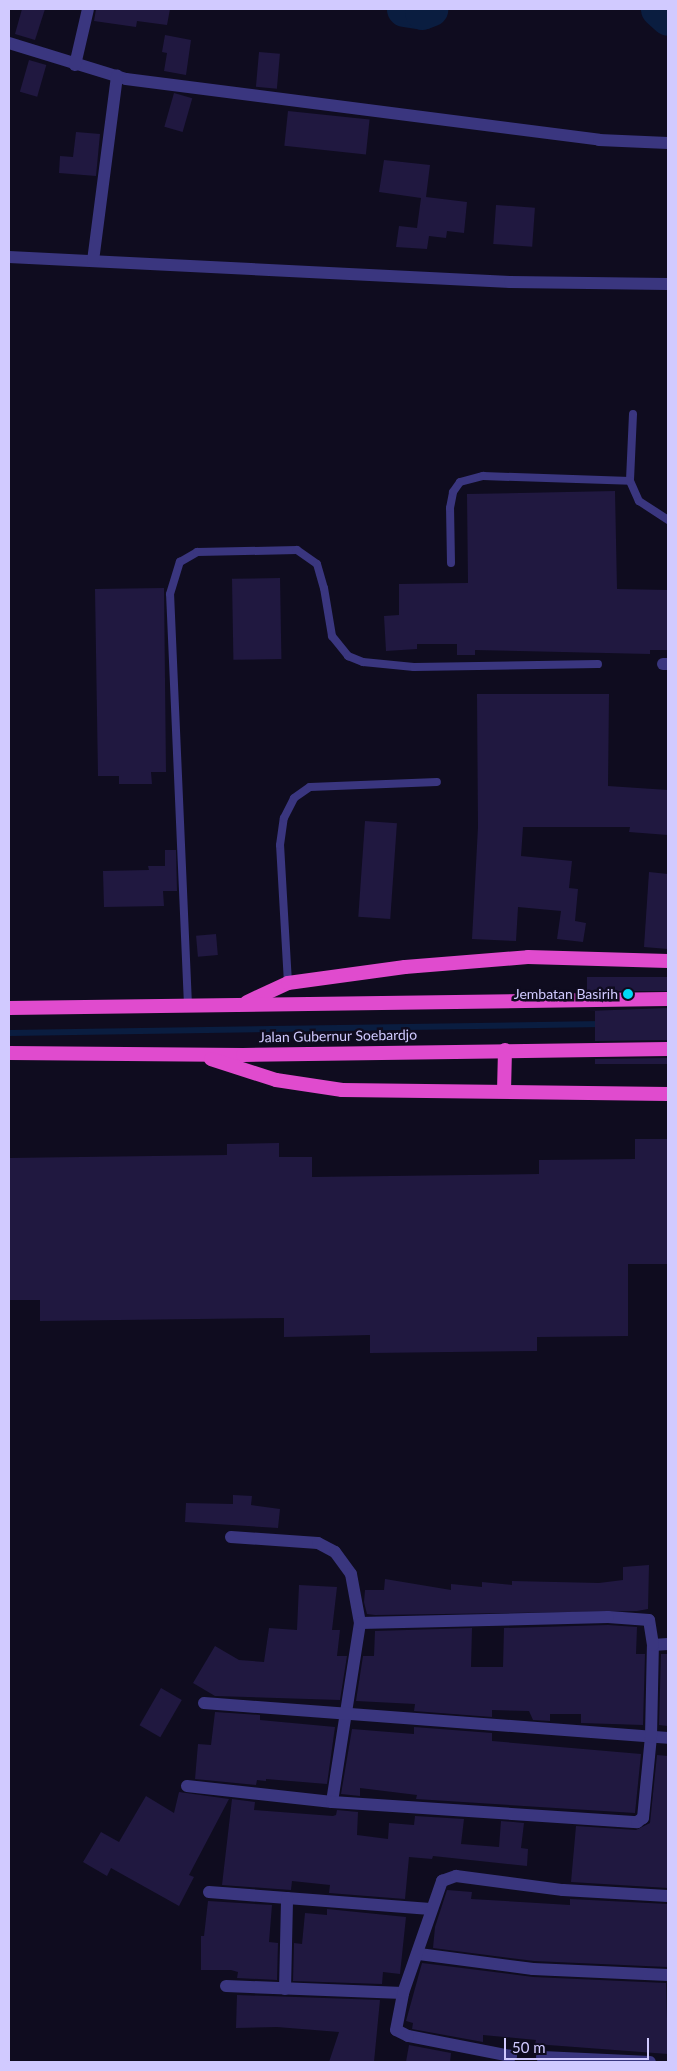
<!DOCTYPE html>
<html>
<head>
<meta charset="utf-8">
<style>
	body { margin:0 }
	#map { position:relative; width:677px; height:2071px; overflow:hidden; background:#0f0c1f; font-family:Lato,sans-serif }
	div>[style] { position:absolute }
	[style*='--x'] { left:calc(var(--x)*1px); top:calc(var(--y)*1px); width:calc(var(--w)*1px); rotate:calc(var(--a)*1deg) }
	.stream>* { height:5.5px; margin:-2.75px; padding:0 2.75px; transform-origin:2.75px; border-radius:2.75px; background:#0a1d40 }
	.river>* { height:35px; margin:-17.5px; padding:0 17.5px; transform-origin:17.5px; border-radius:17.5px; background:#0a1d40 }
	.building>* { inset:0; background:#201840; transform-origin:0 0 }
	.service>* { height:8px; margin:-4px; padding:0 4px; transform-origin:4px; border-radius:4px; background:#3a367f }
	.minor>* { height:12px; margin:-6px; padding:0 6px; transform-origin:6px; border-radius:6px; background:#3a367f }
	.trunk>* { height:14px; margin:-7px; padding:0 7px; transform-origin:7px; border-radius:7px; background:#e04bce }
	.dots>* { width:14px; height:14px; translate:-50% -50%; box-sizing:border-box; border:2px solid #0f0c1f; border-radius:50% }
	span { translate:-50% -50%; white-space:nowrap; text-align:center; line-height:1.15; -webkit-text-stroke:5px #0f0c1f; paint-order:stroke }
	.poi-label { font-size:14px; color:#d1caff }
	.right { translate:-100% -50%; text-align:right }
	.street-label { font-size:14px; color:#d1caff }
	.frame { position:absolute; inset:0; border:10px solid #d1caff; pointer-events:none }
	.scale { position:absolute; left:504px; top:2038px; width:145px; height:22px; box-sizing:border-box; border:2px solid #d1caff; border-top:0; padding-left:6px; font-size:15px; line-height:18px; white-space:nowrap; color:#d1caff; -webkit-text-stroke:4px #0f0c1f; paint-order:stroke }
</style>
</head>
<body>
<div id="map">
	<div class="stream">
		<i style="--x:9;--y:1033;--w:593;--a:-0.87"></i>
	</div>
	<div class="river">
		<i style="--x:404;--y:9;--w:18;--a:9"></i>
		<i style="--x:422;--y:12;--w:9;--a:-21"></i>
		<i style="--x:658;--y:9;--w:13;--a:42"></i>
	</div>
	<div class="building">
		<i style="clip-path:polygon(22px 9px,45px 9px,35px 40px,15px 34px)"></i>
		<i style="clip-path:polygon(96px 9px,170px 9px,167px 25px,137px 21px,136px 27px,94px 21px)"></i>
		<i style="clip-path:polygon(165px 35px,191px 40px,186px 75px,164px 71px,167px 53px,162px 52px)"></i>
		<i style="left:259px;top:52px;width:21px;height:35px;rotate:5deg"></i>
		<i style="left:29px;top:60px;width:18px;height:33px;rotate:16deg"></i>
		<i style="left:174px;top:93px;width:19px;height:35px;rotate:16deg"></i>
		<i style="left:288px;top:111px;width:82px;height:35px;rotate:6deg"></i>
		<i style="clip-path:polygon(76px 132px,100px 134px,96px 176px,59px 173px,60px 156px,73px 157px)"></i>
		<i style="clip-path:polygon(384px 160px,430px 165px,426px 197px,467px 202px,464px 233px,447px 231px,446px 238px,429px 236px,427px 249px,396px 247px,399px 226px,417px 228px,421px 198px,379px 192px)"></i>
		<i style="left:496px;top:205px;width:39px;height:39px;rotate:4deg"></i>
		<i style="clip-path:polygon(615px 491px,617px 589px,668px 590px,668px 650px,650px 650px,650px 654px,475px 650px,475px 655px,457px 655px,457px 644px,417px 644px,417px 649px,386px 651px,384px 616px,399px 615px,399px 584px,468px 583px,467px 494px)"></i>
		<i style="left:280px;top:578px;width:81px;height:48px;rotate:89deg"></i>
		<i style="clip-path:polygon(164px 588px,166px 772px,151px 772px,152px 784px,119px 784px,119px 776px,98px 776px,95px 589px)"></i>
		<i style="clip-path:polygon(477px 694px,609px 694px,608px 786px,668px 790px,668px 835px,629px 832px,630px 827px,523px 827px,521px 856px,572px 861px,569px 888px,578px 889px,575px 921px,586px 923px,583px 942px,557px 939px,561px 911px,518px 907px,516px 941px,472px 939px,478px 827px)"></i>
		<i style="left:365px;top:821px;width:32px;height:96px;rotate:4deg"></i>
		<i style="clip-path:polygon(165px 850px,176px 850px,177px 891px,163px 891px,164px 906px,104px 907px,103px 871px,149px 870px,148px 866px,165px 866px)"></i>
		<i style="clip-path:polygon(649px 872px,668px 874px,668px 949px,644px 947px)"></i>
		<i style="left:216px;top:934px;width:21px;height:20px;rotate:85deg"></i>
		<i style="left:587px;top:977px;width:81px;height:14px"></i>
		<i style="clip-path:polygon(668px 1008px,668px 1040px,595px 1041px,595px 1011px,587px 1011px)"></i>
		<i style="clip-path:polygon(668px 1058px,668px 1064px,595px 1064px,595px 1059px)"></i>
		<i style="clip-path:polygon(635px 1139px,668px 1139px,668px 1264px,628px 1264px,628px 1336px,537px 1337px,537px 1351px,370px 1353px,370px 1335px,284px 1337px,284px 1318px,40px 1321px,40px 1300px,9px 1300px,9px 1158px,227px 1155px,227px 1144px,279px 1143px,279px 1157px,312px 1157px,312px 1177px,539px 1174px,539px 1160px,635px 1159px)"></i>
		<i style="clip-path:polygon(233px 1495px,252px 1496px,251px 1505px,280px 1509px,278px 1528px,185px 1522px,186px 1503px,233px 1504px)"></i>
		<i style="clip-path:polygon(649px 1565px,648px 1609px,637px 1611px,375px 1615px,367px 1614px,364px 1602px,365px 1590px,384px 1590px,385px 1579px,451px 1590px,451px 1584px,482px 1587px,482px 1582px,512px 1585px,512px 1581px,599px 1583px,623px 1580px,623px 1567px)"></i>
		<i style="clip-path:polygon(299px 1585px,337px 1587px,332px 1630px,340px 1630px,337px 1656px,347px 1656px,340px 1700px,215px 1696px,193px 1683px,215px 1646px,239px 1660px,264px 1662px,269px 1628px,297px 1630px)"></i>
		<i style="clip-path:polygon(608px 1625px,637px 1627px,636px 1654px,645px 1654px,643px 1725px,581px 1723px,581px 1714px,550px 1714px,550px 1721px,533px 1720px,529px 1711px,492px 1710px,492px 1717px,414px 1711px,415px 1704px,356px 1701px,363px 1656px,374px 1656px,375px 1631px,472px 1628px,471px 1667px,503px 1667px,504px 1628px)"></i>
		<i style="clip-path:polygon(661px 1654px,668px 1654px,668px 1726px,659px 1725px)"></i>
		<i style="left:161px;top:1688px;width:24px;height:43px;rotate:30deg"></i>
		<i style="clip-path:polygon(215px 1712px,260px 1715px,260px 1720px,335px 1727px,327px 1784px,266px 1779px,266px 1781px,257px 1780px,256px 1785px,195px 1779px,198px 1744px,211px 1745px)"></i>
		<i style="clip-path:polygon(414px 1727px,492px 1733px,492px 1741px,641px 1754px,635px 1813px,416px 1799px,417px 1795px,360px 1788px,360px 1796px,341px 1794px,352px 1729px,414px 1734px)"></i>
		<i style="clip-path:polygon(657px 1755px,668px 1756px,668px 1888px,571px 1882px,576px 1826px,636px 1830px,650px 1823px)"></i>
		<i style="clip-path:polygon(179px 1792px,229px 1799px,189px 1875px,194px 1877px,179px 1906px,111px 1868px,107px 1876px,83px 1862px,101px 1832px,119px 1842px,146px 1796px,174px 1813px)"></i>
		<i style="clip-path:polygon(232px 1799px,255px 1802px,254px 1810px,333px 1816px,336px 1815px,337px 1810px,358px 1812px,357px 1835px,388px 1839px,389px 1823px,414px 1825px,415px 1816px,464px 1819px,461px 1844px,499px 1847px,501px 1821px,524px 1823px,521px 1848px,528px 1849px,527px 1866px,433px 1856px,432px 1859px,409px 1857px,405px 1899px,329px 1893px,330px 1885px,292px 1881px,291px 1890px,222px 1885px)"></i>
		<i style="clip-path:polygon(447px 1890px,472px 1892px,471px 1899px,570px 1905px,570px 1899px,668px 1904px,668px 1967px,534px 1961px,433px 1948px,435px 1927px)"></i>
		<i style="clip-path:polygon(208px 1901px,272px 1905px,269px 1942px,278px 1943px,277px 1980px,237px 1978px,238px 1972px,231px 1970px,201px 1970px,201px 1936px,204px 1936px)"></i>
		<i style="clip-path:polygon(327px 1909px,406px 1917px,400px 1974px,383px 1972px,382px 1984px,293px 1981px,294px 1943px,302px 1944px,305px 1913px,327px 1915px)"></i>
		<i style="clip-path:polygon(422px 1963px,533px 1977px,666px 1983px,668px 2054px,535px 2044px,536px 2040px,483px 2035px,483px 2042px,412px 2029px,413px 2023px,406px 2021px)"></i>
		<i style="clip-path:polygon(237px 1995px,380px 2000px,374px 2062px,329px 2062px,339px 2032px,277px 2027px,236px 2028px)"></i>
		<i style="clip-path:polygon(409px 2045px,451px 2053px,450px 2062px,406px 2062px)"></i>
	</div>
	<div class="service">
		<i style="--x:633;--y:414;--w:67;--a:92.6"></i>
		<i style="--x:630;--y:481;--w:22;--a:66"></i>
		<i style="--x:639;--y:501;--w:35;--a:33"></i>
		<i style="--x:451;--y:563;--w:55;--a:-91"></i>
		<i style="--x:450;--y:508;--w:16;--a:-79"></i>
		<i style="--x:453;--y:492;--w:12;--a:-55"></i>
		<i style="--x:460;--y:482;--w:24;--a:-15"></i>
		<i style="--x:483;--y:476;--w:147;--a:1.9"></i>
		<i style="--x:288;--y:983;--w:138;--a:-93.3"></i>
		<i style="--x:280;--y:845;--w:27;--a:-82"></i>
		<i style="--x:284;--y:818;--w:22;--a:-63"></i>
		<i style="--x:294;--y:798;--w:19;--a:-35"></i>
		<i style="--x:310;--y:787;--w:127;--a:-2.3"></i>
		<i style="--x:188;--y:1005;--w:411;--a:-92.5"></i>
		<i style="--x:170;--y:594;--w:34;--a:-73"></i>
		<i style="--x:180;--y:562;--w:20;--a:-30"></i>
		<i style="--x:197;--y:552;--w:100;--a:-1.1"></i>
		<i style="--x:297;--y:550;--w:24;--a:35"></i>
		<i style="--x:317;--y:564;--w:25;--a:74"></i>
		<i style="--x:324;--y:588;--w:49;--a:80.5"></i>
		<i style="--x:332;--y:636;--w:26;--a:51"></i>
		<i style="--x:348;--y:656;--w:16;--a:22"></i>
		<i style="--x:363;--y:662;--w:51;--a:5.6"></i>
		<i style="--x:414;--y:667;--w:184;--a:-0.9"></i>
	</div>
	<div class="minor">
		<i style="--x:9;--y:43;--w:122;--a:17.1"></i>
		<i style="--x:126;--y:79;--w:477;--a:7.3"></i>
		<i style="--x:599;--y:140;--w:69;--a:2.5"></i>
		<i style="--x:75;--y:65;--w:57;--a:-76.9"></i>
		<i style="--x:9;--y:257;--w:502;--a:2.86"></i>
		<i style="--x:510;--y:282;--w:158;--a:0.7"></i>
		<i style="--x:93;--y:261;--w:187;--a:-82.6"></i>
		<i style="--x:663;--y:664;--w:5;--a:0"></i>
		<i style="--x:231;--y:1537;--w:87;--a:3.9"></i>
		<i style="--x:318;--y:1543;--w:19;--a:28"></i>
		<i style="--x:335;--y:1552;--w:27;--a:54"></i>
		<i style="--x:351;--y:1574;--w:50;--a:79.6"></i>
		<i style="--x:360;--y:1623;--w:181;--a:98.9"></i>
		<i style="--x:653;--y:1645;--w:15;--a:-4"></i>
		<i style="--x:204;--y:1703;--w:465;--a:4.3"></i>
		<i style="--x:187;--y:1786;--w:146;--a:6.3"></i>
		<i style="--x:332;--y:1802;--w:306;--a:3.8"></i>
		<i style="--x:637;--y:1822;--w:7;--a:-34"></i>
		<i style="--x:643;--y:1818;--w:81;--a:-84.4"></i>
		<i style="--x:651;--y:1737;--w:92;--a:-88.8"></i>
		<i style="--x:653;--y:1645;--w:25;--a:-99"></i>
		<i style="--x:649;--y:1620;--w:41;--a:-175.8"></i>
		<i style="--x:608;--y:1617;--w:248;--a:178.6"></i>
		<i style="--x:209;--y:1892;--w:222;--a:4.4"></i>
		<i style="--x:419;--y:1954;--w:115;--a:7.5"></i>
		<i style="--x:533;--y:1969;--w:135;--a:2.5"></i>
		<i style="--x:226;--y:1986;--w:177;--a:2.3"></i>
		<i style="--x:285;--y:1989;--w:91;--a:-88.7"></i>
		<i style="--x:511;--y:2056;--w:105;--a:-169"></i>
		<i style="--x:408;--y:2036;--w:13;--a:-153"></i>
		<i style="--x:396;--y:2030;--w:38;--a:-79"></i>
		<i style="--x:403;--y:1993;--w:119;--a:-70.8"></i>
		<i style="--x:442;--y:1881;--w:15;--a:-20"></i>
		<i style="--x:456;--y:1876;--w:108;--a:7.5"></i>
		<i style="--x:563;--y:1890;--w:105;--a:3.3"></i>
		<i style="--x:542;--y:2057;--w:108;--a:2.7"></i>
	</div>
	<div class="trunk">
		<i style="--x:247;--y:1002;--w:45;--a:-24.9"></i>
		<i style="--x:288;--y:983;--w:118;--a:-7.8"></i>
		<i style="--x:405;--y:967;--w:123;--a:-4.6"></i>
		<i style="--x:528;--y:957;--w:140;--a:1.6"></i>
		<i style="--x:9;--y:1008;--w:659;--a:-0.78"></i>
		<i style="--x:9;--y:1053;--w:234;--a:0.5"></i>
		<i style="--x:243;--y:1055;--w:425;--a:-0.8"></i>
		<i style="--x:211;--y:1059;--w:68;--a:17.9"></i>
		<i style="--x:276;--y:1080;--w:67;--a:8.6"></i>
		<i style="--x:342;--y:1090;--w:326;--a:0.7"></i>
		<i style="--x:504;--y:1091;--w:41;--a:-88.6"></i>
	</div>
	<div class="dots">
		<i style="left:628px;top:994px;background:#00d9f5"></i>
	</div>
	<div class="poi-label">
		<span class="right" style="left:618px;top:994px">Jembatan Basirih</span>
	</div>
	<div class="street-label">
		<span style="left:338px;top:1036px;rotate:-1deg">Jalan Gubernur Soebardjo</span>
	</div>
	<div class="frame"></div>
	<div class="scale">50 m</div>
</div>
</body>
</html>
